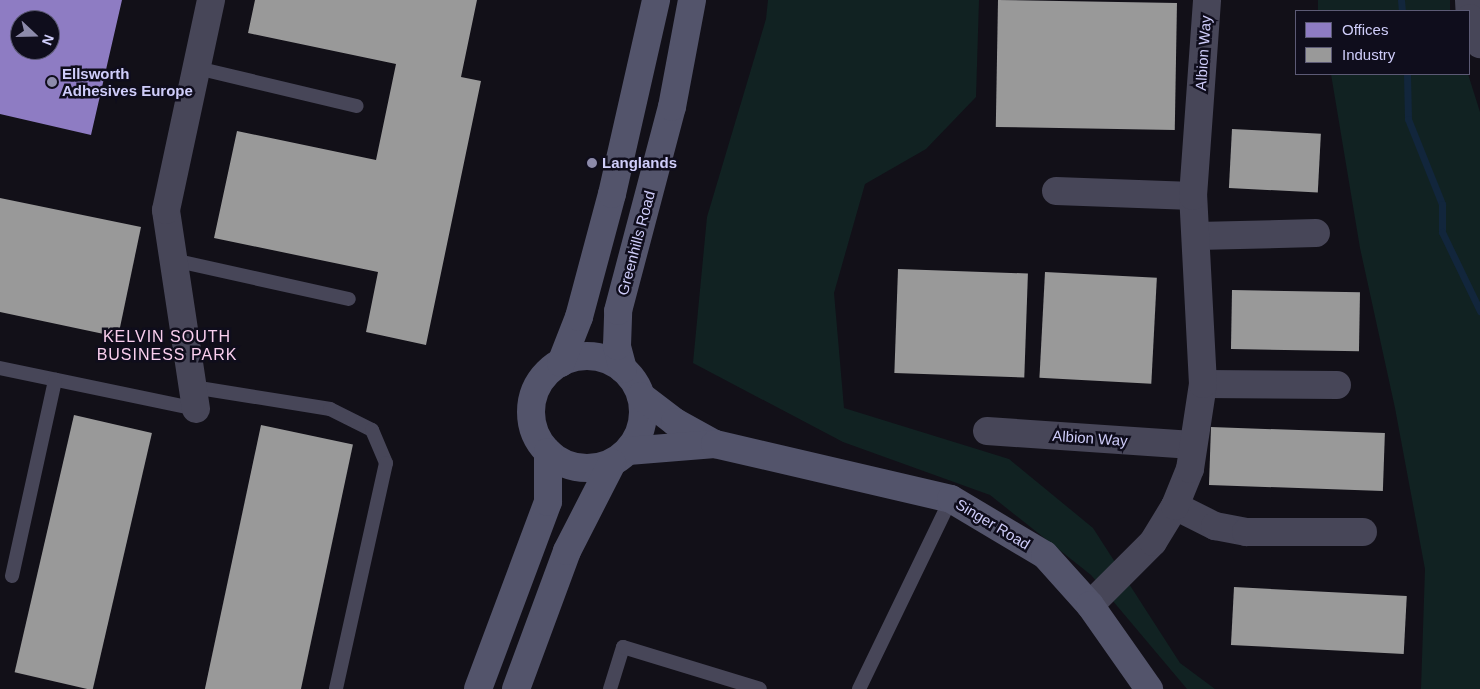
<!DOCTYPE html>
<html>
<head>
<meta charset="utf-8">
<style>
	body { margin:0 }
	#map { position:relative; width:1480px; height:689px; overflow:hidden; background:#121018; font-family:Arial,sans-serif }
	div>[style] { position:absolute }
	[style*='--x'] { left:calc(var(--x)*1px); top:calc(var(--y)*1px); width:calc(var(--w)*1px); rotate:calc(var(--a)*1deg) }
	.green>* { inset:0; background:#122; transform-origin:0 0 }
	.offices>* { inset:0; background:#8e7cc3 }
	.industry>* { inset:0; background:#999; transform-origin:0 0 }
	.stream>* { height:7px; margin:-3.5px; padding:0 3.5px; transform-origin:3.5px; border-radius:3.5px; background:#12263c }
	.lane>* { height:14px; margin:-7px; padding:0 7px; transform-origin:7px; border-radius:7px; background:#474658 }
	.street>* { height:28px; margin:-14px; padding:0 14px; transform-origin:14px; border-radius:14px; background:#474658 }
	.secondary>* { height:28px; margin:-14px; padding:0 14px; transform-origin:14px; border-radius:14px; background:#53546b }
	.secondary>.ring { margin:-14px; padding:0; box-sizing:content-box; background:none; border:28px solid #53546b; border-radius:50% }
	.dots>* { width:14px; height:14px; translate:-50% -50%; box-sizing:border-box; border:2px solid #0f0d1c; border-radius:50% }
	span { translate:-50% -50%; white-space:nowrap; text-align:center; line-height:1.15; -webkit-text-stroke:5px #0f0d1c; paint-order:stroke }
	.street-label { font-size:15px; color:#cfcdfa }
	.poi-label { font-size:15px; color:#cfcdfa; font-weight:700 }
	.left { translate:0 -50%; text-align:left }
	.neighbourhood-label { font-size:16px; color:#facfee; letter-spacing:1px }
	.legend { position:absolute; left:1295px; top:10px; width:175px; height:65px; box-sizing:border-box; background:#0f0d1c; border:1px solid #5c5a75; margin:0; padding:6px 9px; list-style:none; font-size:15px; color:#cfcdfa }
	.legend li { display:flex; align-items:center; gap:10px; height:25px }
	.legend b { width:25px; border:1px solid #5c5a75 }
	.north { position:absolute; left:10px; top:10px; width:50px; height:50px; box-sizing:border-box; background:#0f0d1c; border:1px solid #5c5a75; border-radius:50%; rotate:111deg; font-size:14px; font-weight:700; line-height:20px; text-align:center; color:#cfcdfa }
	.north::after { content:''; display:block; margin:auto; width:18px; height:22px; background:#8d8bab; clip-path:polygon(50% 0,100% 100%,50% 72%,0 100%) }
</style>
</head>
<body>
<div id="map">
	<div class="green">
		<i style="clip-path:polygon(768px 0,979px 0,976px 97px,926px 149px,865px 184px,834px 293px,844px 408px,1009px 459px,1093px 528px,1180px 663px,1215px 689px,1187px 689px,1091px 575px,990px 495px,843px 442px,693px 363px,707px 217px,766px 19px)"></i>
		<i style="left:1318px;top:0;width:132px;height:11px"></i>
		<i style="clip-path:polygon(1331px 74px,1468px 74px,1480px 112px,1480px 689px,1421px 689px,1425px 569px,1395px 408px,1360px 248px)"></i>
	</div>
	<div class="offices">
		<i style="clip-path:polygon(evenodd,0 0,122px 0,91px 135px,0 114px,0 0,20px 20px,50px 20px,50px 50px,20px 50px,20px 20px)"></i>
	</div>
	<div class="industry">
		<i style="clip-path:polygon(255px 0,477px 0,461px 77px,481px 81px,426px 345px,366px 332px,378px 272px,214px 238px,237px 131px,376px 160px,396px 64px,248px 33px)"></i>
		<i style="left:998px;top:0;width:179px;height:127px;rotate:1deg"></i>
		<i style="left:1232px;top:129px;width:89px;height:59px;rotate:3deg"></i>
		<i style="clip-path:polygon(0 198px,141px 227px,118px 337px,0 312px)"></i>
		<i style="left:898px;top:269px;width:130px;height:104px;rotate:2deg"></i>
		<i style="left:1045px;top:272px;width:112px;height:106px;rotate:3deg"></i>
		<i style="left:1232px;top:290px;width:128px;height:59px;rotate:1deg"></i>
		<i style="left:74px;top:415px;width:80px;height:264px;rotate:13deg"></i>
		<i style="left:261px;top:425px;width:94px;height:270px;rotate:12deg"></i>
		<i style="left:1211px;top:427px;width:174px;height:58px;rotate:2deg"></i>
		<i style="left:1234px;top:587px;width:173px;height:58px;rotate:3deg"></i>
	</div>
	<div class="stream">
		<i style="--x:1401;--y:0;--w:11;--a:85"></i>
		<i style="--x:1407;--y:74;--w:45;--a:88.7"></i>
		<i style="--x:1408;--y:119;--w:92;--a:68.2"></i>
		<i style="--x:1442;--y:204;--w:28;--a:90"></i>
		<i style="--x:1442;--y:232;--w:88;--a:64.3"></i>
	</div>
	<div class="lane">
		<i style="--x:197;--y:68;--w:164;--a:13.4"></i>
		<i style="--x:173;--y:260;--w:180;--a:12.5"></i>
		<i style="--x:0;--y:368;--w:200;--a:11.8"></i>
		<i style="--x:193;--y:387;--w:139;--a:9.1"></i>
		<i style="--x:330;--y:409;--w:47;--a:26.6"></i>
		<i style="--x:372;--y:430;--w:36;--a:67"></i>
		<i style="--x:386;--y:463;--w:231;--a:102.5"></i>
		<i style="--x:12;--y:576;--w:201;--a:-77.6"></i>
		<i style="--x:610;--y:689;--w:44;--a:-72.8"></i>
		<i style="--x:623;--y:647;--w:143;--a:17"></i>
		<i style="--x:859;--y:689;--w:211;--a:-64.2"></i>
	</div>
	<div class="street">
		<i style="--x:1469;--y:0;--w:18;--a:87"></i>
		<i style="--x:1470;--y:18;--w:28;--a:69"></i>
		<i style="--x:1056;--y:191;--w:137;--a:2.1"></i>
		<i style="--x:1197;--y:236;--w:119;--a:-1.4"></i>
		<i style="--x:1203;--y:384;--w:134;--a:0.4"></i>
		<i style="--x:196;--y:409;--w:201;--a:-98.6"></i>
		<i style="--x:166;--y:210;--w:215;--a:-77.9"></i>
		<i style="--x:987;--y:431;--w:206;--a:3.9"></i>
		<i style="--x:1175;--y:506;--w:45;--a:26.6"></i>
		<i style="--x:1215;--y:526;--w:32;--a:11"></i>
		<i style="--x:1246;--y:532;--w:117;--a:0"></i>
		<i style="--x:1090;--y:605;--w:89;--a:-45"></i>
		<i style="--x:1153;--y:542;--w:42;--a:-58.6"></i>
		<i style="--x:1175;--y:506;--w:40;--a:-68"></i>
		<i style="--x:1190;--y:469;--w:86;--a:-81.3"></i>
		<i style="--x:1203;--y:384;--w:188;--a:-93"></i>
		<i style="--x:1193;--y:196;--w:196;--a:-85.9"></i>
	</div>
	<div class="secondary">
		<i class="ring" style="left:531px;top:356px;width:84px;height:84px"></i>
		<i style="--x:561;--y:363;--w:49;--a:-68.6"></i>
		<i style="--x:579;--y:317;--w:127;--a:-75"></i>
		<i style="--x:612;--y:194;--w:199;--a:-77.2"></i>
		<i style="--x:623;--y:369;--w:24;--a:-105"></i>
		<i style="--x:617;--y:346;--w:35;--a:-88"></i>
		<i style="--x:618;--y:311;--w:211;--a:-75.2"></i>
		<i style="--x:672;--y:107;--w:109;--a:-79.4"></i>
		<i style="--x:641;--y:396;--w:43;--a:37.4"></i>
		<i style="--x:675;--y:422;--w:46;--a:28.8"></i>
		<i style="--x:628;--y:451;--w:87;--a:-4.6"></i>
		<i style="--x:715;--y:444;--w:242;--a:13.1"></i>
		<i style="--x:951;--y:499;--w:109;--a:30.8"></i>
		<i style="--x:1045;--y:555;--w:67;--a:48"></i>
		<i style="--x:1090;--y:605;--w:103;--a:54.9"></i>
		<i style="--x:478;--y:689;--w:200;--a:-69.5"></i>
		<i style="--x:548;--y:502;--w:50;--a:-90"></i>
		<i style="--x:516;--y:689;--w:147;--a:-69.7"></i>
		<i style="--x:567;--y:551;--w:99;--a:-62.9"></i>
	</div>
	<div class="dots">
		<i style="left:52px;top:82px;background:#8d8bab"></i>
		<i style="left:592px;top:163px;background:#8d8bab"></i>
	</div>
	<div class="street-label">
		<span style="left:1203px;top:53px;rotate:-86deg">Albion Way</span>
		<span style="left:636px;top:243px;rotate:-75deg">Greenhills Road</span>
		<span style="left:1090px;top:438px;rotate:4deg">Albion Way</span>
		<span style="left:993px;top:524px;rotate:31deg">Singer Road</span>
	</div>
	<div class="poi-label">
		<span class="left" style="left:62px;top:82px">Ellsworth<br>Adhesives Europe</span>
		<span class="left" style="left:602px;top:163px">Langlands</span>
	</div>
	<div class="neighbourhood-label">
		<span style="left:167px;top:346px">KELVIN SOUTH<br>BUSINESS PARK</span>
	</div>
	<ul class="legend">
	<li><b style="height:14px;background:#8e7cc3"></b>Offices</li>
	<li><b style="height:14px;background:#999"></b>Industry</li>
	</ul>
	<div class="north">N</div>
</div>
</body>
</html>
